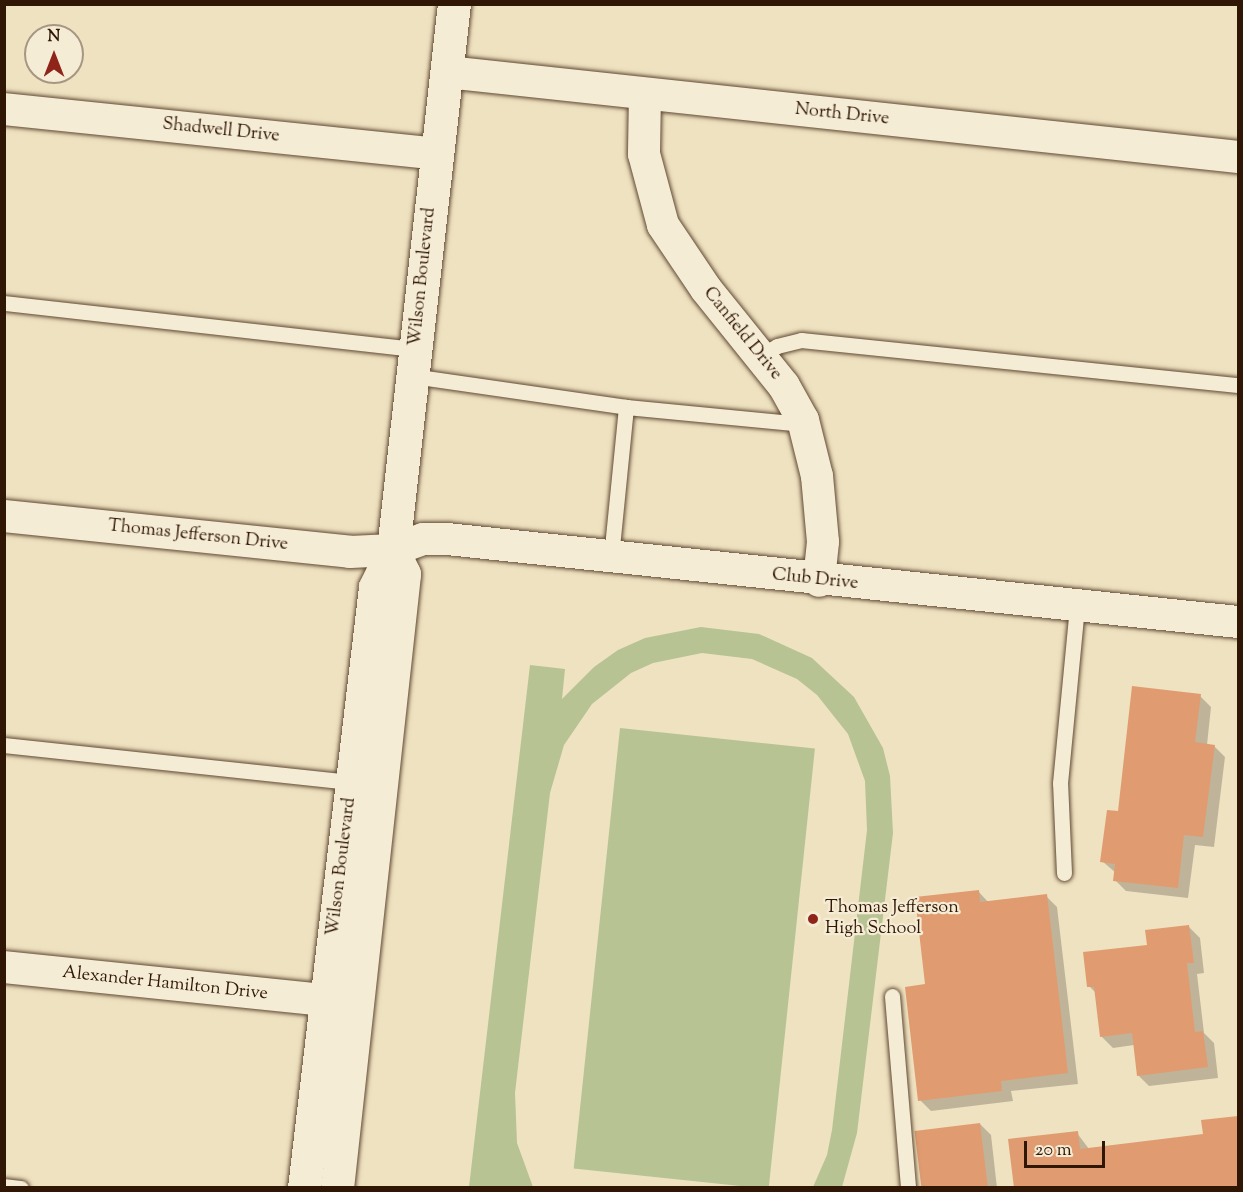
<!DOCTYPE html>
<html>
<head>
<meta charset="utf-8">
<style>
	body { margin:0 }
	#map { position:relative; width:1243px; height:1192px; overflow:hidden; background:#efe2c0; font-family:"Sorts Mill Goudy",serif }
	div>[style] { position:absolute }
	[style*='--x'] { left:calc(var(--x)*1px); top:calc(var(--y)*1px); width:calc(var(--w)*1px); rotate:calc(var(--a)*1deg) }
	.green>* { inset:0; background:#b7c393; transform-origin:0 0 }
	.shadow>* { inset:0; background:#0003 }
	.building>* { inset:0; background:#e09c70; transform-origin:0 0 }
	.roads { filter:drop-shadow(0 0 2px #604933) drop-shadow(0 0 2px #604933) }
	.service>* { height:15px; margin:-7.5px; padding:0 7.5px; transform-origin:7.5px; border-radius:7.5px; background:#f5ecd6 }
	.minor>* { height:32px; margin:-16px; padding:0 16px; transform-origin:16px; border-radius:16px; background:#f5ecd6 }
	.tertiary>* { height:33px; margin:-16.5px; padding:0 16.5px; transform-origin:16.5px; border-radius:16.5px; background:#f5ecd6 }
	.dots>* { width:16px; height:16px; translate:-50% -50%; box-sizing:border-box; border:3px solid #f5ecd6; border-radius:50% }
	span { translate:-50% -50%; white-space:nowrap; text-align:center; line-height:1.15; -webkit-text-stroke:4.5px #f5ecd6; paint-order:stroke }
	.street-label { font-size:18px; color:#301604 }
	.poi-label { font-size:18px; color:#301604 }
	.left { translate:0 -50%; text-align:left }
	.frame { position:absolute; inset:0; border:6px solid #301604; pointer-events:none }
	.north { position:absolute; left:24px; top:24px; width:60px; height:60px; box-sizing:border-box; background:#f5ecd6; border:2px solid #a69682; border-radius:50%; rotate:0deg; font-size:16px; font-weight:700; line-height:24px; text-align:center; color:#301604 }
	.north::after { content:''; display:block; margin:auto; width:21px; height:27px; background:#8f2418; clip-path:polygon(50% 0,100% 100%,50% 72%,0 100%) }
	.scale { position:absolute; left:1024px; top:1141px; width:81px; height:27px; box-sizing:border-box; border:3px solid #301604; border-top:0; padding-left:8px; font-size:18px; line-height:21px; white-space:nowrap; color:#301604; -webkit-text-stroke:4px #f5ecd6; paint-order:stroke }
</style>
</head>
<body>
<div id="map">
	<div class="green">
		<i style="clip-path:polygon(701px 627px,759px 634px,812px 658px,854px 697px,883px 748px,890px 776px,893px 833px,857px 1133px,842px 1187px,813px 1187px,827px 1155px,832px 1130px,867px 830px,865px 781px,848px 734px,817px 695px,797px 679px,752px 659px,702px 653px,653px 663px,631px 673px,592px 704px,564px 745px,550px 793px,515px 1093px,517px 1143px,533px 1187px,469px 1187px,530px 665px,565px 669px,562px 699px,594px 667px,618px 650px,645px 638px)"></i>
		<i style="left:620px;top:728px;width:196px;height:443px;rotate:6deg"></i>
	</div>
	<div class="shadow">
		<i style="clip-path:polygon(1200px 696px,1211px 707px,1207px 745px,1214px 746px,1225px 757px,1214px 847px,1195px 845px,1188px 898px,1126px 891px,1115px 880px,1116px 873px,1102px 861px,1119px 813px)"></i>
		<i style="clip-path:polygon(978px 891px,989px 903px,1046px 896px,1057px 907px,1078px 1084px,1011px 1091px,1013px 1101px,931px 1111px,920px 1100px,927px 986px)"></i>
		<i style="clip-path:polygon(1189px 927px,1200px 938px,1204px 973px,1197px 974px,1204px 1033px,1214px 1043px,1218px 1078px,1149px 1086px,1138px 1075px,1134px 1045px,1113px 1048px,1102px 1037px,1097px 994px,1089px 986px,1149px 946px)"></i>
		<i style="clip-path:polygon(1238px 1117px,1238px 1188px,1016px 1188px,1077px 1133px,1089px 1149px,1204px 1135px,1203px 1122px)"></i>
		<i style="clip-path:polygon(980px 1124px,991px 1135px,997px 1188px,923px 1188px)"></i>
	</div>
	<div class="building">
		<i style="clip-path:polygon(1132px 686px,1201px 694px,1195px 742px,1215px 745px,1203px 837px,1184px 835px,1178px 888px,1113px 881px,1115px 864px,1100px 862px,1107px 810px,1118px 811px)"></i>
		<i style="clip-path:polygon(979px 890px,980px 902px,1047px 894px,1068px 1073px,1001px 1081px,1002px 1091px,918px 1101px,905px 987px,925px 984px,915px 897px)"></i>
		<i style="clip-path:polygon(1189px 925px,1194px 963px,1187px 963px,1195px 1032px,1203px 1031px,1208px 1067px,1137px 1076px,1132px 1033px,1100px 1037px,1094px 987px,1087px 987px,1083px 952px,1147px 945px,1145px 930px)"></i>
		<i style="clip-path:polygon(1238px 1116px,1238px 1188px,1014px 1188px,1008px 1139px,1078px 1131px,1080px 1149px,1203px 1134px,1201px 1120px)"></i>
		<i style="left:980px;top:1123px;width:65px;height:66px;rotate:83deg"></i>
	</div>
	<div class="roads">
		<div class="service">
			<i style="--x:4;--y:303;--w:414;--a:6.4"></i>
			<i style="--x:761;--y:355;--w:18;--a:-29"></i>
			<i style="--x:777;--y:346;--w:25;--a:-14"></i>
			<i style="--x:801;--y:340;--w:439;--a:5.9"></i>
			<i style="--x:412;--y:376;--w:216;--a:8.2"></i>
			<i style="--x:626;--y:407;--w:151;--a:95.7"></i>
			<i style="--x:626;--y:407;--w:179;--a:5.5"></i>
			<i style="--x:4;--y:745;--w:350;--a:6.1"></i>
			<i style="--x:1064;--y:873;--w:90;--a:-92.5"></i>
			<i style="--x:1060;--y:783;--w:177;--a:-84.5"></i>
			<i style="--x:892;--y:996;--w:193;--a:85.2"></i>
			<i style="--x:4;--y:1186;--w:17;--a:7"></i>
		</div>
		<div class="minor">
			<i style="--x:447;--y:72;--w:796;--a:6.13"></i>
			<i style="--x:645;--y:94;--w:60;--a:91"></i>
			<i style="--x:644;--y:154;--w:73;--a:75"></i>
			<i style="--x:663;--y:225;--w:77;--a:56.1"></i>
			<i style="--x:706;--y:289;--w:124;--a:51.2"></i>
			<i style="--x:784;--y:386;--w:39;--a:61"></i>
			<i style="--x:803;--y:420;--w:58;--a:76"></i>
			<i style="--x:817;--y:476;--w:66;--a:84.8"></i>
			<i style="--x:823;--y:542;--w:39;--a:96"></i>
			<i style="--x:4;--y:109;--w:435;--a:5.9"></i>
			<i style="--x:4;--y:516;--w:348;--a:5.9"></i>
			<i style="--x:350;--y:552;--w:43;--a:-2.7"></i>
			<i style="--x:393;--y:550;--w:32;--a:-20"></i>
			<i style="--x:423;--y:539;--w:24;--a:0"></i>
			<i style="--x:447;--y:539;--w:795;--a:5.99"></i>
			<i style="--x:4;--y:967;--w:324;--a:5.9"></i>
		</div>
		<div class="tertiary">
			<i style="--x:304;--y:1188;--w:605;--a:-83.26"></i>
			<i style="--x:375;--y:587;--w:41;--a:-64.1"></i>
			<i style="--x:393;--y:550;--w:549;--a:-83.63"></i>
			<i style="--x:337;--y:1188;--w:618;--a:-83.77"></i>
			<i style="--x:404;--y:574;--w:26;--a:-115"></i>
		</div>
	</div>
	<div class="dots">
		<i style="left:813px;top:919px;background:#8f2418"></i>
	</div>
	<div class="street-label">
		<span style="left:842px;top:115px;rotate:6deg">North Drive</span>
		<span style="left:221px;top:131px;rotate:6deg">Shadwell Drive</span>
		<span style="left:423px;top:277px;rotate:-84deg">Wilson Boulevard</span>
		<span style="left:742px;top:334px;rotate:51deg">Canfield Drive</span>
		<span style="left:198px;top:536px;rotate:6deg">Thomas Jefferson Drive</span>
		<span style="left:815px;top:580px;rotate:6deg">Club Drive</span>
		<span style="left:342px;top:867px;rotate:-83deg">Wilson Boulevard</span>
		<span style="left:165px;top:984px;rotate:6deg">Alexander Hamilton Drive</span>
	</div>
	<div class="poi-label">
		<span class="left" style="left:825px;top:919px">Thomas Jefferson<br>High School</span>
	</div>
	<div class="frame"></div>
	<div class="north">N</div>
	<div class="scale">20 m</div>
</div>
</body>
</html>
